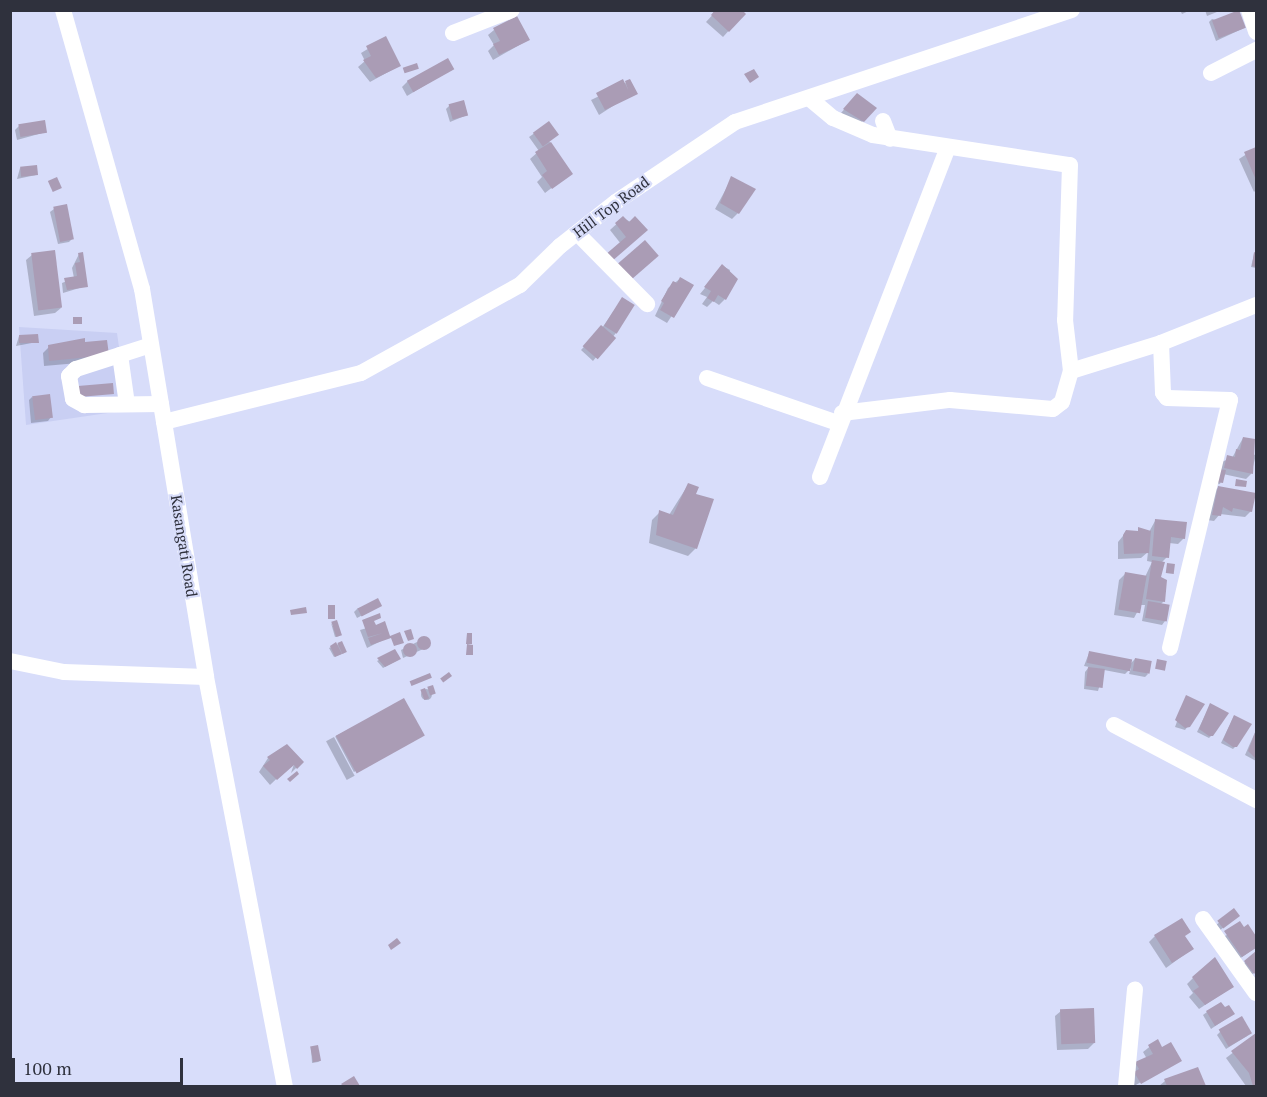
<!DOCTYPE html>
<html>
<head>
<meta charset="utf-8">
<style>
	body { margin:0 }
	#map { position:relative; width:1267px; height:1097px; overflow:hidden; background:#d8ddfa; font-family:"PT Serif",serif }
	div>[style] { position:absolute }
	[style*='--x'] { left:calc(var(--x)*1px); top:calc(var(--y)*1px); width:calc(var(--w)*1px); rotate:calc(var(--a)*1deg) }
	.built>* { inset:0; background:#c9cff3 }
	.shadow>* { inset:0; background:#0003; transform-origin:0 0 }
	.round { border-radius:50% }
	.stream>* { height:4px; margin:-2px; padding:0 2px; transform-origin:2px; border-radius:2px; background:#86bac6 }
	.building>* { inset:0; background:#aa9cb5; transform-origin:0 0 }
	.minor>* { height:16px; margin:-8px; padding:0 8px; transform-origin:8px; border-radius:8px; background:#fff }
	span { translate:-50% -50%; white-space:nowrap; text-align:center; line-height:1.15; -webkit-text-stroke:4.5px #d8ddfa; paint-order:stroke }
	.street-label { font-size:15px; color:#2f313d }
	.frame { position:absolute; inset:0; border:12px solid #2f313d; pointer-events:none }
	.scale { position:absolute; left:12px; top:1058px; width:171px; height:27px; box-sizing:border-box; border:3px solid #2f313d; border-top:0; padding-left:8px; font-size:18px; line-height:21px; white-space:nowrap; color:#2f313d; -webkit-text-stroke:4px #d8ddfa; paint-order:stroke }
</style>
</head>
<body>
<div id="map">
	<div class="built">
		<i style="clip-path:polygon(19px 327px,117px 333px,128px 410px,26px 425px)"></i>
	</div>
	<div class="shadow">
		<i style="clip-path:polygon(717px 10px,744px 14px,723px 37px,706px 22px)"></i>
		<i style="clip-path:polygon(1180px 10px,1191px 10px,1182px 14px)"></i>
		<i style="clip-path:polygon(1205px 10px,1222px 10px,1207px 16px)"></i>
		<i style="clip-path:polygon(1212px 19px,1244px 28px,1216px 41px,1209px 22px)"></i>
		<i style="clip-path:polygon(494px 30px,528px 40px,493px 60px,488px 51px,494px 45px,488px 35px)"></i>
		<i style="clip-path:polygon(386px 38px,399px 66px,370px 82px,358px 67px,365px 61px,361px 53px)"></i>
		<i style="clip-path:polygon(452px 69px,407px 96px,402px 87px,408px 81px)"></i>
		<i style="clip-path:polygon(626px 83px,630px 95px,599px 115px,591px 100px)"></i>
		<i style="clip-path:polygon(854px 98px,875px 109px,859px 125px,841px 113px)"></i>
		<i style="clip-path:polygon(450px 105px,467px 115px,450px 122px,446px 109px)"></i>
		<i style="clip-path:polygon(549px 123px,549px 141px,571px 173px,545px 193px,537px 182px,542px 177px,530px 159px,539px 151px,529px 137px)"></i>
		<i style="clip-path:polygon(19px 126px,46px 132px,17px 140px,15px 130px)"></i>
		<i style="clip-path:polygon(1256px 148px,1256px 190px,1254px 192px,1239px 159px)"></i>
		<i style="clip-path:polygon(20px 168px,36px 175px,17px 179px)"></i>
		<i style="clip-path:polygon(732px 178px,738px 213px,732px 219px,715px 209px)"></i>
		<i style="clip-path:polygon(54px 209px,73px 238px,69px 242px,58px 244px,50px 212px)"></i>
		<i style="clip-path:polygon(623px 218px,646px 230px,621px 244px,610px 230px)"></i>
		<i style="clip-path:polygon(79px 254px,86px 286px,63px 293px,62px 283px,74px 278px,72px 268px)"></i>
		<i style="clip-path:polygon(1254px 254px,1256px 254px,1256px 268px,1251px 267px)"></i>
		<i style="clip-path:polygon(32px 255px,61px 308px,55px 313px,34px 316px,26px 260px)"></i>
		<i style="clip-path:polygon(723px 266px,730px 270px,725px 299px,719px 305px,713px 301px,707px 307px,702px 304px,707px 297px,700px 294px)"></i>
		<i style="clip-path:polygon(681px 278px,692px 285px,667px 323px,655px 316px,668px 288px)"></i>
		<i style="clip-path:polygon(622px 299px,616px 333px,593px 361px,581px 350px,602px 328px)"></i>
		<i style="clip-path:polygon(19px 336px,37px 342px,16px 346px)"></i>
		<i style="clip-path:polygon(83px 340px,101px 361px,44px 366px,43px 353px,49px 347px)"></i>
		<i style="clip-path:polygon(32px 397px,51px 417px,48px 421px,31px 423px,29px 400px)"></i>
		<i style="clip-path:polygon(1243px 438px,1250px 454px,1256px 455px,1251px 474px,1246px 479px,1223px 474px,1220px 484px,1215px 483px,1221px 462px,1232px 458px)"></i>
		<i style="clip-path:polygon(688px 485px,694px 495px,696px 548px,688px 556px,649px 543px,652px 520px,660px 512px,669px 515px)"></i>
		<i style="clip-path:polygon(1218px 488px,1251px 511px,1245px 517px,1220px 514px,1214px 521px,1207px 520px,1212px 493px)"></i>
		<i style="clip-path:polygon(1155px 521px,1184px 538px,1178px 544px,1169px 543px,1167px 557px,1161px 563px,1159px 577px,1164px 601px,1160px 605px,1165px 621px,1162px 625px,1142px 621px,1145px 605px,1141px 605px,1134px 618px,1114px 615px,1119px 580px,1125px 574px,1145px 577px,1152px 562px,1147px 561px,1148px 552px,1141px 558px,1118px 559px,1118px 542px,1127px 531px,1149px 532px)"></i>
		<i style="clip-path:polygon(380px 606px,357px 618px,354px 612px,358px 608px)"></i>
		<i style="clip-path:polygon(331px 623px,339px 636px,335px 637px)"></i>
		<i style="clip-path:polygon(384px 623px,389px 637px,367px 648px,360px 630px)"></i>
		<i style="clip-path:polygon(427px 637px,430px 646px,403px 658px,401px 650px)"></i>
		<i style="clip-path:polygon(341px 643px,344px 653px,334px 657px,329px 648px)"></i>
		<i style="clip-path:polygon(395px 651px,398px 660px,383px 668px,377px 661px)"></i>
		<i style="clip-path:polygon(1089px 653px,1129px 665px,1135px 659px,1148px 674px,1145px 677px,1129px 674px,1131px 668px,1125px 674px,1104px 670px,1098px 691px,1084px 689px,1085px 672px,1089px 667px,1084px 666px)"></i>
		<i class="round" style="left:420.5px;top:688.5px;width:11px;height:11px"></i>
		<i style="clip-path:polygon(1186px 697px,1188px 726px,1185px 730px,1175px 727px)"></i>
		<i style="left:404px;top:700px;width:40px;height:78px;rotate:62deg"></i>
		<i style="clip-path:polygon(1210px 705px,1212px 735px,1209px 738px,1197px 732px)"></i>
		<i style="clip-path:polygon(1234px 716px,1236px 746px,1233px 749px,1221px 743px)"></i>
		<i style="clip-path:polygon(1256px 730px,1256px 761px,1245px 755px)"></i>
		<i style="left:334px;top:737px;width:44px;height:9px;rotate:62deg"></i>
		<i style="clip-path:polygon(287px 746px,302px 762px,291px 773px,295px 761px,270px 785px,259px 772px,268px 758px)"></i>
		<i style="clip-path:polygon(1234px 910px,1234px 919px,1219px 931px,1215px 926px)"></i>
		<i style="clip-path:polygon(1248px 926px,1256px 947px,1235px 962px,1220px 938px)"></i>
		<i style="clip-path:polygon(1155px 936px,1184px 937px,1192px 949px,1166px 968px,1149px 942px)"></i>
		<i style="clip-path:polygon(1256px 953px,1256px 971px,1250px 976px,1241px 966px)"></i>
		<i style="clip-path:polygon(1193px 978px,1232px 987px,1199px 1009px,1189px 997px,1193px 993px,1187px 984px)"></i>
		<i style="clip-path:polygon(1061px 1011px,1094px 1043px,1088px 1049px,1057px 1050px,1055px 1016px)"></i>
		<i style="clip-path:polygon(1207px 1012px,1233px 1014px,1211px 1029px,1203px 1015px)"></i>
		<i style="clip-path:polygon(1220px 1032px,1247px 1036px,1226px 1049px,1217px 1035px)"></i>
		<i style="clip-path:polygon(1256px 1035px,1256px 1086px,1246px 1086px,1226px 1058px)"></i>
		<i style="clip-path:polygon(1157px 1041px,1162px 1049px,1180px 1060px,1134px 1086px,1136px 1063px,1147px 1059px,1143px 1052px)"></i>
		<i style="clip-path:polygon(311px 1048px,320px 1061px,318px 1062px,312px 1063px)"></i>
		<i style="clip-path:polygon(1197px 1068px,1204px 1086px,1159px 1086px,1165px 1081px)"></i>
	</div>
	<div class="stream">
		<i style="--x:10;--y:432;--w:19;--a:90"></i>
	</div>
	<div class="building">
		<i style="clip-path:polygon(715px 10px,742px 10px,746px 14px,729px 32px,711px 15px)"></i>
		<i style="left:1239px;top:10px;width:19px;height:29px;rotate:69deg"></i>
		<i style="clip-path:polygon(517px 16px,530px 40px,499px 55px,493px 44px,500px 41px,493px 28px)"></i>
		<i style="clip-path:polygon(386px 36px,401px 66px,376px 78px,363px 60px,371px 56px,366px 46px)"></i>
		<i style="left:448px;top:58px;width:13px;height:47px;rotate:61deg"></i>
		<i style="left:417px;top:63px;width:6px;height:15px;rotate:72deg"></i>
		<i style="clip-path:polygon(754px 69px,759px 77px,750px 83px,744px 74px)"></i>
		<i style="clip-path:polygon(623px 79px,628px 90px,625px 81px,630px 79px,638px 94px,605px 110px,596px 93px)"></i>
		<i style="clip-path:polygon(857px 93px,877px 108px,864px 122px,843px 109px)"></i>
		<i style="left:464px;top:100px;width:16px;height:16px;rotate:75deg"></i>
		<i style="left:45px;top:120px;width:13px;height:27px;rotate:81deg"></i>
		<i style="left:549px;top:121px;width:17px;height:20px;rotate:54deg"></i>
		<i style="clip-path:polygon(551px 142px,573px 174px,552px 189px,542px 175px,547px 171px,535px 152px)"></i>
		<i style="clip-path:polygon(1256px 147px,1256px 180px,1244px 152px)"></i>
		<i style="left:37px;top:165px;width:10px;height:17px;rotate:84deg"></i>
		<i style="clip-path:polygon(731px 176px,756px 189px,739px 214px,720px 203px)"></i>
		<i style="left:57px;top:177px;width:12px;height:10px;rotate:66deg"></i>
		<i style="left:67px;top:204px;width:36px;height:14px;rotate:79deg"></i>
		<i style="clip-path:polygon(623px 216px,629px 222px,635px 216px,648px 230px,611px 262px,605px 255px,626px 237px,615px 223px)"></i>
		<i style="left:645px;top:240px;width:21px;height:40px;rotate:49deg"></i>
		<i style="left:55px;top:250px;width:58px;height:24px;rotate:83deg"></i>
		<i style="clip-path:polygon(83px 252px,88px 287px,67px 290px,64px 278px,77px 276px,75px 263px,80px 262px,78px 253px)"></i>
		<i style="clip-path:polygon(1254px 252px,1256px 253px,1256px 267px,1252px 266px)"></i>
		<i style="clip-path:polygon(722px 264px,738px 279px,726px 300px,718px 295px,714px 302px,707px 298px,711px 291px,704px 287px)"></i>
		<i style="clip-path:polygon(680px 277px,694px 285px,674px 318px,660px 310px,664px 303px,661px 301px,673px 281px,677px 283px)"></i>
		<i style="left:622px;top:297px;width:15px;height:34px;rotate:32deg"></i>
		<i style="left:73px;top:317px;width:9px;height:7px"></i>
		<i style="left:601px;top:325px;width:20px;height:28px;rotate:41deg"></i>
		<i style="clip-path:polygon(38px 334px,39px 343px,19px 343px,19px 335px)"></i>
		<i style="clip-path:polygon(85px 338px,85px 342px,107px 340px,109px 355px,49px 361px,48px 345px)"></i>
		<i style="left:113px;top:383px;width:11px;height:38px;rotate:85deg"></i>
		<i style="left:50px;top:394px;width:24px;height:18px;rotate:83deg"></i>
		<i style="clip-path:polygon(1243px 437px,1255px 439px,1253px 474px,1224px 468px,1227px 455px,1235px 457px,1236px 449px,1240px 450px)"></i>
		<i style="clip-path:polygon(1218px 469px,1226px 470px,1223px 483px,1216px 482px)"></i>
		<i style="clip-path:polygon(1236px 479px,1247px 481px,1246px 487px,1235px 486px)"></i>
		<i style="clip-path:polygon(688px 483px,699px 487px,696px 494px,714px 499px,697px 549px,656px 535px,659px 510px,673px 515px)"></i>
		<i style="clip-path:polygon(1218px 486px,1256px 493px,1252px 512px,1233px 508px,1232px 512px,1223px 507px,1221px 516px,1212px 515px)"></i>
		<i style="clip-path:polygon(1155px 519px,1187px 522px,1185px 539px,1171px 537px,1169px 558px,1152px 556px)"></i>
		<i style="clip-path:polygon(1138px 527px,1151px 531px,1149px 553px,1124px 554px,1123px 535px,1126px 530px,1138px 531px)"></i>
		<i style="clip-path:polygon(1152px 560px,1165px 562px,1161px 577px,1167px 580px,1165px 602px,1146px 599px)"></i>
		<i style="left:1167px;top:563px;width:8px;height:10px;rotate:7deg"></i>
		<i style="left:1125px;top:572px;width:22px;height:38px;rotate:10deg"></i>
		<i style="left:378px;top:598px;width:9px;height:23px;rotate:63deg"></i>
		<i style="left:1148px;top:601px;width:22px;height:17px;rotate:10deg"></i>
		<i style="left:328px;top:605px;width:7px;height:14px"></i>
		<i style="clip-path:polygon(306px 607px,307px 613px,291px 615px,290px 610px)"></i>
		<i style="clip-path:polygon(380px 613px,381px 618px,374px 621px,376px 625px,385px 621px,390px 636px,400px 632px,404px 643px,394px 646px,391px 638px,371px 645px,368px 638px,383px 633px,368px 637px,362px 620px)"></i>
		<i style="left:337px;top:620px;width:16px;height:6px;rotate:72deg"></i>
		<i style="clip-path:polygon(411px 629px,414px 639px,408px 641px,404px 631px)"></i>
		<i style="clip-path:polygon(467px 633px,472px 633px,472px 644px,466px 644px)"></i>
		<i class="round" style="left:417px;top:636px;width:14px;height:14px"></i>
		<i style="left:342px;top:641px;width:12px;height:5px;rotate:66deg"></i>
		<i style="clip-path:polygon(336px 642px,342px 654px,335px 657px,330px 646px)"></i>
		<i class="round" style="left:403px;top:643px;width:14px;height:14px"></i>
		<i style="clip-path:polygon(467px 644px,473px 645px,473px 655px,466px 655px)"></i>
		<i style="clip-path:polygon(395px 649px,401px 659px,385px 667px,377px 658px)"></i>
		<i style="left:1089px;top:651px;width:44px;height:12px;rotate:11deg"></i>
		<i style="left:1135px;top:658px;width:17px;height:13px;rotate:10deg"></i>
		<i style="left:1157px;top:659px;width:10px;height:10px;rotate:11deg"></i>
		<i style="left:1088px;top:667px;width:17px;height:19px;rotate:7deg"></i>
		<i style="left:449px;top:672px;width:5px;height:11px;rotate:53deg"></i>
		<i style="left:430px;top:673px;width:5px;height:22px;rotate:68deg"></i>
		<i style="left:433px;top:685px;width:9px;height:6px;rotate:72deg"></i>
		<i style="left:425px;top:688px;width:11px;height:5px;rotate:68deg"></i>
		<i style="clip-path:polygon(1186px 695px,1205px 704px,1190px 727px,1185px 728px,1175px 720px)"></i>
		<i style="left:404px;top:698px;width:43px;height:78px;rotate:61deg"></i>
		<i style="clip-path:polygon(1210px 703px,1229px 713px,1213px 736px,1209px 736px,1199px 729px)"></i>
		<i style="clip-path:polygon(1234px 715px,1252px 724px,1237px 747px,1233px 747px,1223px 740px)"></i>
		<i style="clip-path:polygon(1256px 730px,1256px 759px,1248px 751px)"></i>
		<i style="clip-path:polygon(287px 744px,304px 762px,297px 769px,294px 765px,277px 780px,263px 766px,270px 760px,267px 757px)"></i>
		<i style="clip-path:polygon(297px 771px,299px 774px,290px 782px,287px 779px)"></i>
		<i style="left:1234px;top:908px;width:10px;height:21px;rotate:53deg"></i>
		<i style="clip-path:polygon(1182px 918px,1191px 932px,1185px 936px,1194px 949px,1172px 963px,1154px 935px)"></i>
		<i style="clip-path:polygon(1240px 921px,1244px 927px,1248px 924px,1256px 936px,1256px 948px,1242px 957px,1224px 931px)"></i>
		<i style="clip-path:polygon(397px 938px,401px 943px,391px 950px,388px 945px)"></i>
		<i style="clip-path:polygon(1256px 951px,1256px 972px,1254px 974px,1244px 961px)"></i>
		<i style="clip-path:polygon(1215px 957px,1234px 987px,1205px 1005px,1193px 991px,1199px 987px,1192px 977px)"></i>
		<i style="clip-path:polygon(1221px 1002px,1225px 1007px,1229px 1005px,1235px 1014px,1215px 1026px,1206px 1011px)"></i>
		<i style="left:1094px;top:1008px;width:35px;height:34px;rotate:88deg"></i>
		<i style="left:1242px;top:1016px;width:20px;height:27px;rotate:60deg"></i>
		<i style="clip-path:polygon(1256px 1033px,1256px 1086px,1253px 1086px,1249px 1073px,1231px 1051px)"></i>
		<i style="clip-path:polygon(1158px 1039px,1162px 1047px,1171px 1042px,1182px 1061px,1141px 1084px,1134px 1072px,1139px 1069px,1135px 1062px,1153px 1054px,1148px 1045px)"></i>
		<i style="left:318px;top:1045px;width:16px;height:8px;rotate:79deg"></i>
		<i style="clip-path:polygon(1198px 1067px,1206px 1086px,1167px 1086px,1164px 1079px)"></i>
		<i style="clip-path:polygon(354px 1076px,360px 1086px,343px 1086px,341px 1084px)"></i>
	</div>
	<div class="minor">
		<i style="--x:63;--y:10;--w:290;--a:74.2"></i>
		<i style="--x:142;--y:289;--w:393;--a:80.6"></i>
		<i style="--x:206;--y:677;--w:417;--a:79.1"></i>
		<i style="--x:1249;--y:10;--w:23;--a:72"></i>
		<i style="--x:453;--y:33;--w:63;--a:-21.3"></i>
		<i style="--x:1211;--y:73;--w:51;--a:-27.1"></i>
		<i style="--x:809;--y:98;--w:31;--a:40"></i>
		<i style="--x:833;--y:118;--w:43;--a:23"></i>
		<i style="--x:873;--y:135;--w:199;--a:8.7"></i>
		<i style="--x:1070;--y:165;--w:155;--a:91.8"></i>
		<i style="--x:1065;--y:320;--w:51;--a:83.3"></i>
		<i style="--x:883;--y:121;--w:19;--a:69"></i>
		<i style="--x:577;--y:233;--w:100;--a:45.4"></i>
		<i style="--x:1161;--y:343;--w:50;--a:87.7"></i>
		<i style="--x:1163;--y:393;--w:6;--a:51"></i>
		<i style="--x:1167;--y:398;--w:63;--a:1.8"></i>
		<i style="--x:1230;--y:400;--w:255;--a:103.6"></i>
		<i style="--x:151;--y:345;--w:79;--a:162.3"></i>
		<i style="--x:76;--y:369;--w:10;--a:135"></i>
		<i style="--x:69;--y:376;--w:23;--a:80"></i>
		<i style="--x:73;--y:399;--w:13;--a:29"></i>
		<i style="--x:84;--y:405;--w:77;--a:-0.7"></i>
		<i style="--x:120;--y:355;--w:49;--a:81.9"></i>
		<i style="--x:707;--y:378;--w:139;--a:19"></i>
		<i style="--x:842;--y:413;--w:109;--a:-6.9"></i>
		<i style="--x:950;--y:400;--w:103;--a:5"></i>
		<i style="--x:1053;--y:409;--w:11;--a:-38"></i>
		<i style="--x:1062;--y:402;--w:32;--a:-74"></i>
		<i style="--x:1071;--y:371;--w:94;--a:-17.3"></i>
		<i style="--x:1161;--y:343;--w:102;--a:-21.8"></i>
		<i style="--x:164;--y:422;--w:203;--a:-14"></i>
		<i style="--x:361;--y:373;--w:182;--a:-29"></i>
		<i style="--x:520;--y:285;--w:56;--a:-44.3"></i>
		<i style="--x:560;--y:246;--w:71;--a:-38.2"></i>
		<i style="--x:616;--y:202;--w:143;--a:-33.9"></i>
		<i style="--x:735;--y:122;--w:355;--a:-18.4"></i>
		<i style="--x:820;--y:477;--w:352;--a:-68.8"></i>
		<i style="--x:10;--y:661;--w:55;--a:11.5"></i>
		<i style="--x:64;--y:672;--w:142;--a:2"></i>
		<i style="--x:1114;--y:725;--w:161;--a:27.8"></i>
		<i style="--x:1203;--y:919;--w:91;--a:54.4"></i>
		<i style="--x:1126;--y:1086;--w:97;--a:-84.7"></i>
	</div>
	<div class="street-label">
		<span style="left:611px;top:207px;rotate:-37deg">Hill Top Road</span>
		<span style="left:184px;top:546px;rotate:81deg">Kasangati Road</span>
	</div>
	<div class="frame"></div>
	<div class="scale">100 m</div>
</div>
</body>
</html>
